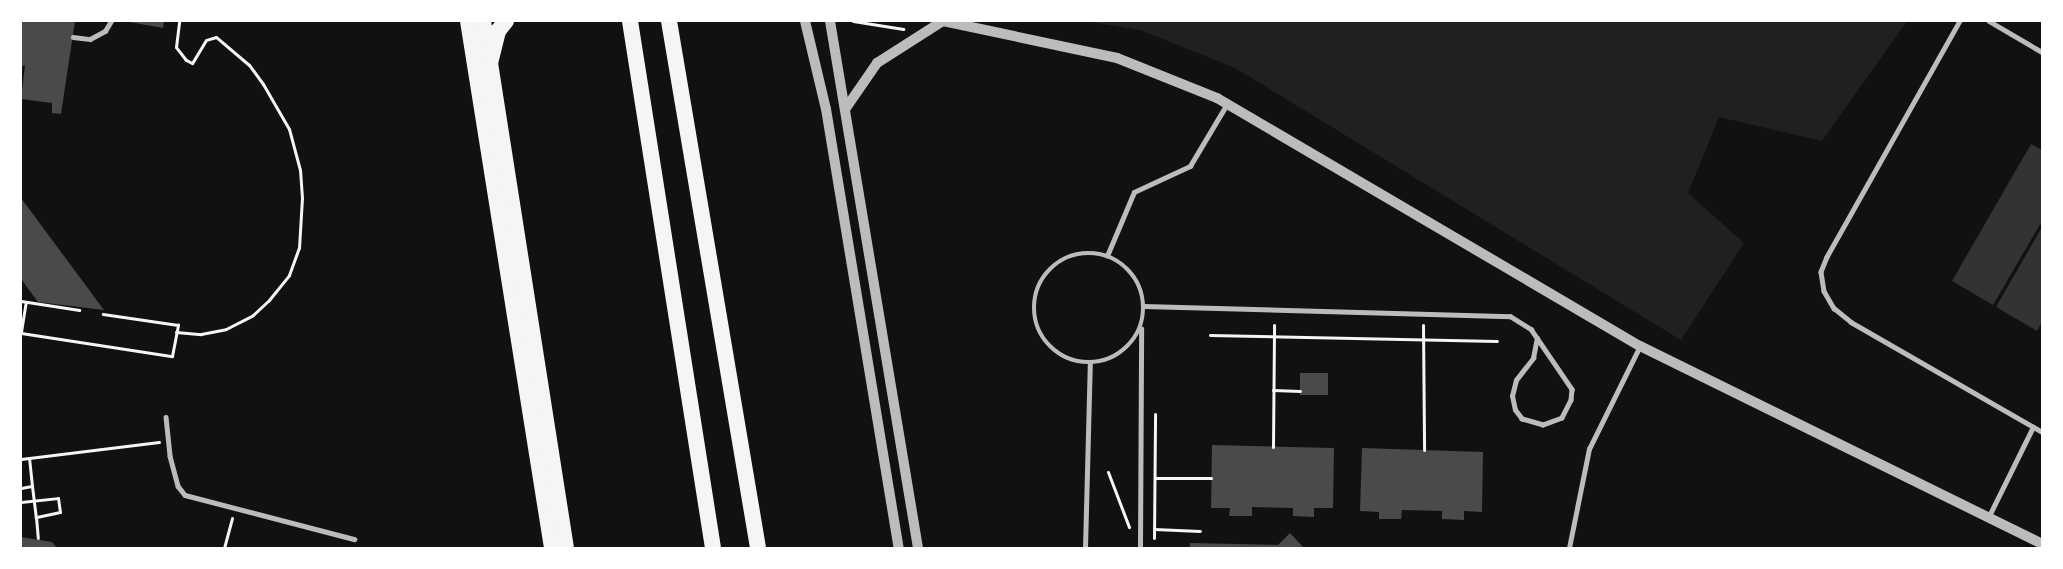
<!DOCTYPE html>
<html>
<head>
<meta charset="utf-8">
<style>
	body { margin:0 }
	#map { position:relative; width:2063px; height:569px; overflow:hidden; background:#111; font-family:"PT Sans Narrow",sans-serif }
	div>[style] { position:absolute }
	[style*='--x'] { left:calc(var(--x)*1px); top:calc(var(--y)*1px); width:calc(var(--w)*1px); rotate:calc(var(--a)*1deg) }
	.green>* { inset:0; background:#202020 }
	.water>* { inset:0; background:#333 }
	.building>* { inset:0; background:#4a4a4a; transform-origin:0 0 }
	.path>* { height:3px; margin:-1.5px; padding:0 1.5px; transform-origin:1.5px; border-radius:1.5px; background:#f5f5f5 }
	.service>* { height:4.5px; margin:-2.25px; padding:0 2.25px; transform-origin:2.25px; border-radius:2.25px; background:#bcbcbc }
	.service>.ring { margin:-2.25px; padding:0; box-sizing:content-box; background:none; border:4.5px solid #bcbcbc; border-radius:50% }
	.tertiary>* { height:10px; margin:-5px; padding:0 5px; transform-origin:5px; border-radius:5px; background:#bcbcbc }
	.motorway>* { height:16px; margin:-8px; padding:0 8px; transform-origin:8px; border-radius:8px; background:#f5f5f5 }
	span { translate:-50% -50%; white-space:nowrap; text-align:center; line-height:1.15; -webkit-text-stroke:4.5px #fff; paint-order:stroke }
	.frame { position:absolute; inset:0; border:22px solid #fff; pointer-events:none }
</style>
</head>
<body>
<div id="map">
	<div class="green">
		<i style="clip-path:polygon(1084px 21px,1907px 21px,1822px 141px,1719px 117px,1688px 193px,1744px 243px,1681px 340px,1235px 68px,1140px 30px)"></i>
	</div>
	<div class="water">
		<i style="clip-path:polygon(2031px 144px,2042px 150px,2042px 221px,1993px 305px,1952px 281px)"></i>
		<i style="clip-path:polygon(2042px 227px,2042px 322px,2037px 331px,1996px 307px)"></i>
	</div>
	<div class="building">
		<i style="clip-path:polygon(21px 21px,75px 21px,61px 114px,52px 113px,52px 103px,21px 99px,25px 65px,21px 67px)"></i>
		<i style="clip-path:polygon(124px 21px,164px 21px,163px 28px)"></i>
		<i style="clip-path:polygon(21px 198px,104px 310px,38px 302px,21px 279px)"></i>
		<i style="left:1300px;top:373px;width:28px;height:22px"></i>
		<i style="clip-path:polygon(1212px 445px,1334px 448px,1333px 508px,1314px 508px,1314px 517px,1293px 516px,1293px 508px,1252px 507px,1252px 516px,1229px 516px,1230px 508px,1211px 508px)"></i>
		<i style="clip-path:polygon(1362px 448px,1483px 452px,1482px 512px,1464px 511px,1464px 520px,1442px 519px,1442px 511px,1402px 510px,1401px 519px,1379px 519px,1379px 512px,1360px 511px)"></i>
		<i style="clip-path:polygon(1290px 533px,1304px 548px,1190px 548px,1190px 543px,1278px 545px)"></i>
		<i style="clip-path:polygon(21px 537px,52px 542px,57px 548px,21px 548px)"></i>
	</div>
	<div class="path">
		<i style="--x:853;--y:21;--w:51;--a:9.1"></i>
		<i style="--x:21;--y:301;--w:59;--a:8.8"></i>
		<i style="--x:1423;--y:325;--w:125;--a:89.5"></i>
		<i style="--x:21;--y:332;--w:30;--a:-81"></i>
		<i style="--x:176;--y:332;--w:25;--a:5"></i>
		<i style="--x:201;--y:334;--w:25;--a:-11"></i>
		<i style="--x:226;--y:329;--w:30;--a:-27"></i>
		<i style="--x:253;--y:315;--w:22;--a:-43"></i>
		<i style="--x:269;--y:300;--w:32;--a:-51"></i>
		<i style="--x:289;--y:275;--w:29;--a:-70"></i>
		<i style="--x:299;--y:248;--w:50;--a:-86.6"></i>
		<i style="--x:302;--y:198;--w:28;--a:-94"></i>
		<i style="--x:300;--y:170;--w:42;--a:-105"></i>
		<i style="--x:289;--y:129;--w:52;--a:-120"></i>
		<i style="--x:263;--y:84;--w:24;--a:-126"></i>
		<i style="--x:249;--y:65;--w:43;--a:-139.7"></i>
		<i style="--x:216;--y:37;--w:10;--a:163"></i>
		<i style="--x:206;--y:40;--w:27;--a:121"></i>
		<i style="--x:192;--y:63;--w:7;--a:-153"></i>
		<i style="--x:186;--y:60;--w:16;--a:-128"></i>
		<i style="--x:176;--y:47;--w:26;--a:-83"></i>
		<i style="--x:21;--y:333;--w:153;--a:8.7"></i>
		<i style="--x:172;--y:356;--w:32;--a:-79"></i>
		<i style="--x:178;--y:325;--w:76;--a:-171.7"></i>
		<i style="--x:1210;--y:335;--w:287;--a:1.2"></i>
		<i style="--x:1273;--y:390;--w:27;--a:2"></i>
		<i style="--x:1273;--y:447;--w:122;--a:-89.5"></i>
		<i style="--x:21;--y:459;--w:139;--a:-7"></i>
		<i style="--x:1108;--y:472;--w:59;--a:69.1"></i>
		<i style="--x:1155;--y:478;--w:56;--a:0"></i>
		<i style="--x:32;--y:486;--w:31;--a:83"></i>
		<i style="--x:21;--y:488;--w:11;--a:-10"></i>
		<i style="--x:32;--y:486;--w:28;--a:-96"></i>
		<i style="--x:21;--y:502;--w:37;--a:-6"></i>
		<i style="--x:58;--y:498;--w:14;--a:82"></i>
		<i style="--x:60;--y:512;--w:25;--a:168"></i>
		<i style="--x:36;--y:517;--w:21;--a:85"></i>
		<i style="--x:1154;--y:529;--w:46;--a:2.5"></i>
		<i style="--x:1154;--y:538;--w:124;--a:-89.5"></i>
		<i style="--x:224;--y:548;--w:31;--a:-75"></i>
	</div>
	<div class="service">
		<i style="--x:1960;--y:21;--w:271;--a:119.4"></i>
		<i style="--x:1827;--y:257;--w:16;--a:112"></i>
		<i style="--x:1821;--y:272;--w:19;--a:81"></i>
		<i style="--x:1824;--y:291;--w:20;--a:60"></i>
		<i style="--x:1834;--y:308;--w:22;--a:39"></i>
		<i style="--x:1851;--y:322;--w:220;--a:29.9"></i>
		<i style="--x:1989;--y:21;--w:61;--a:30.3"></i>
		<i style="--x:73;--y:37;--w:17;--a:7"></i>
		<i style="--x:90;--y:39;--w:17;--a:-28"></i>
		<i style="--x:105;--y:31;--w:12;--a:-59"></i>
		<i class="ring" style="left:1034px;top:253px;width:105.5px;height:105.5px"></i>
		<i style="--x:1107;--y:256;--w:69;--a:-67.1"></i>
		<i style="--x:1134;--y:192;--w:62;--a:-24.9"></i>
		<i style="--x:1190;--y:166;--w:72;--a:-59.2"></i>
		<i style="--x:1144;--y:306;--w:366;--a:1.6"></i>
		<i style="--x:1510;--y:316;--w:25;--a:32"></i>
		<i style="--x:1531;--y:329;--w:73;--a:55.7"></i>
		<i style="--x:1572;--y:389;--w:11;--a:95"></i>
		<i style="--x:1571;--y:400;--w:20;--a:117"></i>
		<i style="--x:1562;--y:418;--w:20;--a:160"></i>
		<i style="--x:1543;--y:425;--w:22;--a:-164"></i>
		<i style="--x:1522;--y:419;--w:11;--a:-128"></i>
		<i style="--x:1515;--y:410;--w:14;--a:-102"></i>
		<i style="--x:1512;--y:396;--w:16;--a:-76"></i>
		<i style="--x:1516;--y:380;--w:28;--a:-52"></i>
		<i style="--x:1533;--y:358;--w:20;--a:-79"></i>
		<i style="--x:166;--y:417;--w:39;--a:84"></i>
		<i style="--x:170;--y:456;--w:31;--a:75"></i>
		<i style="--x:178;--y:486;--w:11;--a:52"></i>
		<i style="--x:185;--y:495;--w:175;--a:14.6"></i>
		<i style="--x:1989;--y:516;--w:99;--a:-63.7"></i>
		<i style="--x:1085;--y:548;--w:185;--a:-88.5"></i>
		<i style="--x:1140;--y:548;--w:219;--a:-89.7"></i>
		<i style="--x:1569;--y:548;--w:101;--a:-78.6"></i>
		<i style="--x:1589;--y:449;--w:115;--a:-63.7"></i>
	</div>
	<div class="tertiary">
		<i style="--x:805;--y:21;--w:90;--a:76.6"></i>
		<i style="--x:826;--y:109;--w:445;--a:80.6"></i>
		<i style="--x:830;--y:21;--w:534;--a:80.52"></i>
		<i style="--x:943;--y:21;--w:178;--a:12"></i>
		<i style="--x:1117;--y:58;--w:108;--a:21.8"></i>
		<i style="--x:1217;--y:98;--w:490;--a:30.4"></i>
		<i style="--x:1640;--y:346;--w:448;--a:26.2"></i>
		<i style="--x:846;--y:108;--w:55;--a:-55.4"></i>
		<i style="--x:877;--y:63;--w:78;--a:-32.5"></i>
	</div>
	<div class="motorway">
		<i style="--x:468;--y:21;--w:534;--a:80.94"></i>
		<i style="--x:483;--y:21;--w:36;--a:81"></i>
		<i style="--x:506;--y:21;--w:13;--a:129"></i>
		<i style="--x:498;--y:31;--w:33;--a:104"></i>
		<i style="--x:490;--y:63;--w:491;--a:81.1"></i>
		<i style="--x:630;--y:21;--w:533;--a:81.05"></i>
		<i style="--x:669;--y:21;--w:534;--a:80.41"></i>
	</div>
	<div class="frame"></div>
</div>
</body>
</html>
